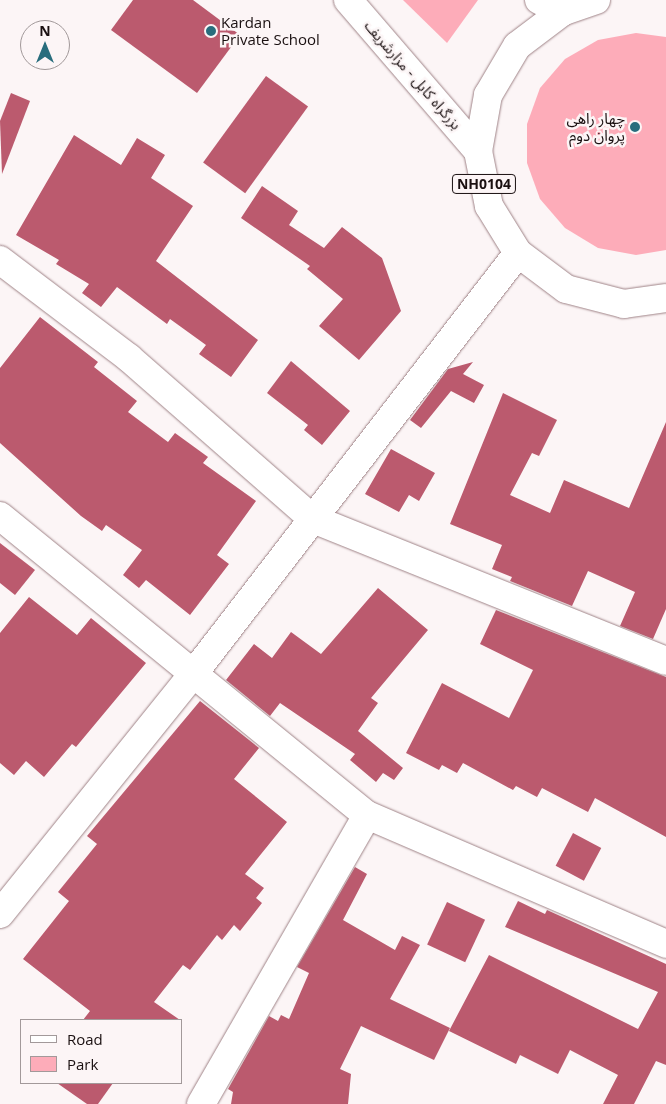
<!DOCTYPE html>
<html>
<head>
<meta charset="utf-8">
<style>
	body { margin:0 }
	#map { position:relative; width:666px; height:1104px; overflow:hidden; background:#fcf5f6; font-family:"Open Sans","Noto Sans Arabic",sans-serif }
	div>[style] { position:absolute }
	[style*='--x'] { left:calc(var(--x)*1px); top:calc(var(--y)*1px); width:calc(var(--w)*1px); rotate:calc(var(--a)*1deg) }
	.green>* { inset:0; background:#fdacb9 }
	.building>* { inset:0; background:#bb5a6e; transform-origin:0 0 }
	.roads { filter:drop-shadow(0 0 1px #9f8387) drop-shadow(0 0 1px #9f8387) }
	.minor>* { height:28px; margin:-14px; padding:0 14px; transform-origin:14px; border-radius:14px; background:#fff }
	.highway>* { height:28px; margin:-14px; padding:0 14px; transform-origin:14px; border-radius:14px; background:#fff }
	.dots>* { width:14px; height:14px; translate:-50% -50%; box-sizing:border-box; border:2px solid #fcf5f6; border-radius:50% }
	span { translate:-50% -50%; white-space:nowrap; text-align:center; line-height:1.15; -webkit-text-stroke:5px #fcf5f6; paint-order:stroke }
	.shield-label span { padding:1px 4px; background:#fcf5f6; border:1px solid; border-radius:4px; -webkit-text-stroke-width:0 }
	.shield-label { font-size:14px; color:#1a1011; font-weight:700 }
	.poi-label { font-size:15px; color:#1a1011 }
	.left { translate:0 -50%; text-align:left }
	.right { translate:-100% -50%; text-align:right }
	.street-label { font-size:15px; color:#1a1011 }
	.legend { position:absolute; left:20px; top:1019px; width:162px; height:65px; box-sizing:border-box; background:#fcf5f6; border:1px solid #a2999a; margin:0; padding:6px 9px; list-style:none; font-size:15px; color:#1a1011 }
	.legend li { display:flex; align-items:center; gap:10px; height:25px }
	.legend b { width:25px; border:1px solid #a2999a }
	.north { position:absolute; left:20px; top:20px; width:50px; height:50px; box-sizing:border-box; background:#fcf5f6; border:1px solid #a2999a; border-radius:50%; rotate:0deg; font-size:14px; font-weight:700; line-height:20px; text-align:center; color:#1a1011 }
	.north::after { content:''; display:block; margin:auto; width:18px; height:22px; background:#286d7d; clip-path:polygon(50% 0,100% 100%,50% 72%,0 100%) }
</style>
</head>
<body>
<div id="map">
	<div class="green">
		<i style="clip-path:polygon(403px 0,478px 0,447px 43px)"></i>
		<i style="clip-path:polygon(636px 33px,666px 37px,666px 250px,636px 255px,598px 248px,565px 228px,540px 199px,527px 163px,527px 124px,540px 88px,565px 59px,598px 40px)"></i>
	</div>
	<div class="building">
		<i style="clip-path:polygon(133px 0,193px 0,240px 35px,197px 93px,111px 30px)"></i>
		<i style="left:266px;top:76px;width:52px;height:107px;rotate:36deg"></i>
		<i style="clip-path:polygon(11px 93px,30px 101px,2px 174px,0 121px)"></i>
		<i style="clip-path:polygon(74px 135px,121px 165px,137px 138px,165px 155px,151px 178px,193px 206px,156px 261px,258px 340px,231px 377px,199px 354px,206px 345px,170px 319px,167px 324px,117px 287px,101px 307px,82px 293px,89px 284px,56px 264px,59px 260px,16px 235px)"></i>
		<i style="clip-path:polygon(262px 186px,298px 211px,289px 225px,324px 248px,342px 227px,382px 258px,401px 311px,359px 360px,319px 326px,343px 299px,307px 269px,310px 266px,241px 218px)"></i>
		<i style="clip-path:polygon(40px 317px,98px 362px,94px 367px,137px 401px,128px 412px,168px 442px,175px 433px,208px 457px,203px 463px,256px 501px,217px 555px,229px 564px,190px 615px,146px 580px,139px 588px,123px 575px,142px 550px,106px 525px,102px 531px,81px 516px,0 443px,0 368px)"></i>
		<i style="clip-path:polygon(291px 361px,350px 411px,322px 445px,304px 430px,308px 425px,267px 393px)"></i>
		<i style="clip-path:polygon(473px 362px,463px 374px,484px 385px,474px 403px,451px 391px,421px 428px,410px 420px,448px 369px)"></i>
		<i style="clip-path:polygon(503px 393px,557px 420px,539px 456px,532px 453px,510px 495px,550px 513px,564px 480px,629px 508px,666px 422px,666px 609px,653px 639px,620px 626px,635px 592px,588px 571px,572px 606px,510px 581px,512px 577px,492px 569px,502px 545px,450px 524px)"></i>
		<i style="clip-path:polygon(391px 449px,435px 473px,419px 501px,409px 495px,399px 512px,365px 494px)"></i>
		<i style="clip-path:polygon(0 543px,35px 570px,15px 595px,0 583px)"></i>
		<i style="clip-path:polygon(378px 588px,428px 630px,371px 698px,378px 703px,358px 731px,403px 768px,394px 780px,383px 773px,376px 782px,350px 760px,355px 754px,280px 703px,270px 716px,226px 680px,254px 644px,272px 658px,291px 632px,321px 654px)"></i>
		<i style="clip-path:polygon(29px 597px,77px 635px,91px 618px,146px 663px,76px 747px,72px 744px,44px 777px,26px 761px,14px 775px,0 763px,0 633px)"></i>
		<i style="clip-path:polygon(496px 610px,666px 677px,666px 837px,595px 798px,588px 812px,542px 788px,537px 797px,516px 786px,513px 790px,463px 763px,457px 773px,442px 765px,439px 770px,406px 753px,442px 683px,509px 718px,533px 670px,480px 644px)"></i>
		<i style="clip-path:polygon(200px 701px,259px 748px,234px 779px,287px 822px,245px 874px,264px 888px,256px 898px,262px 903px,240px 931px,234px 925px,222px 940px,217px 935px,190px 970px,183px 965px,154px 1002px,180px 1020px,83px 1020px,90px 1011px,23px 959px,69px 901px,58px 892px,97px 844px,87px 836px)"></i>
		<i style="left:573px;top:833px;width:32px;height:37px;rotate:28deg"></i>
		<i style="clip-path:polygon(355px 867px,367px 874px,343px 920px,395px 950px,402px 936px,420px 945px,390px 999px,450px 1028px,434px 1060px,361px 1026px,340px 1069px,351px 1074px,348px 1104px,231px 1104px,233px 1092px,228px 1089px,269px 1016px,278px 1021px,281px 1015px,289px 1019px,309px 973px,297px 967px)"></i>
		<i style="clip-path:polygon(518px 901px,545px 914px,547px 910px,666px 964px,666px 1065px,656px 1061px,634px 1104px,603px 1104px,618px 1075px,570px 1050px,558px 1074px,520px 1055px,516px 1064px,449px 1031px,489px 955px,638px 1029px,658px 992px,505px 927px)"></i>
		<i style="left:447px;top:902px;width:42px;height:47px;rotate:25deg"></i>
		<i style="clip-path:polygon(57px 1083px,113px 1083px,98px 1104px,87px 1104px)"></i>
	</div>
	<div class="roads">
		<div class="minor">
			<i style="--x:0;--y:260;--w:162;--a:37.2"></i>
			<i style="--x:129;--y:358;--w:244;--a:41.2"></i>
			<i style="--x:313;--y:519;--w:380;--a:21.9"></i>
			<i style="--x:0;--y:516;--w:473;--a:39.2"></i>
			<i style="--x:367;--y:815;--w:326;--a:23.3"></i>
			<i style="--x:0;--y:914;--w:309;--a:-51.2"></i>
			<i style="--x:194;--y:673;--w:530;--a:-52.35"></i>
			<i style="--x:201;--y:1104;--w:333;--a:-60.1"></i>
		</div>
		<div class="highway">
			<i style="--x:348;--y:0;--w:199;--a:49.3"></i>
			<i style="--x:539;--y:0;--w:26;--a:28"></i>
			<i style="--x:596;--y:0;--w:36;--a:161"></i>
			<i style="--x:562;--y:12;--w:56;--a:142.9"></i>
			<i style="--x:517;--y:46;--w:57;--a:120.6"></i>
			<i style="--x:488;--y:95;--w:57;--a:100.1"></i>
			<i style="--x:478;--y:151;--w:56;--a:78.7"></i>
			<i style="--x:489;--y:206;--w:55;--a:58.3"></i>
			<i style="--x:518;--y:253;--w:60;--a:36.9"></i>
			<i style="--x:566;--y:289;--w:60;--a:14.5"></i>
			<i style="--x:624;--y:304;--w:42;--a:-8.1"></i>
		</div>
	</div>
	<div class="dots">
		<i style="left:211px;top:31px;background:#286d7d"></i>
		<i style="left:635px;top:127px;background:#286d7d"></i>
	</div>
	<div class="shield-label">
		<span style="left:484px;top:184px">NH0104</span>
	</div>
	<div class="poi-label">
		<span class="left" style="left:221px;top:31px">Kardan<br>Private School</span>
		<span class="right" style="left:625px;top:127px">چهار راهی<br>پروان دوم</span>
	</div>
	<div class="street-label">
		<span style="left:413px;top:75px;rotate:49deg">بزرگراه کابل - مزارشریف</span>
	</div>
	<ul class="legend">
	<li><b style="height:6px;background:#fff"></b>Road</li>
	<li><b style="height:14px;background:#fdacb9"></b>Park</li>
	</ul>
	<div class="north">N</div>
</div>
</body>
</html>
